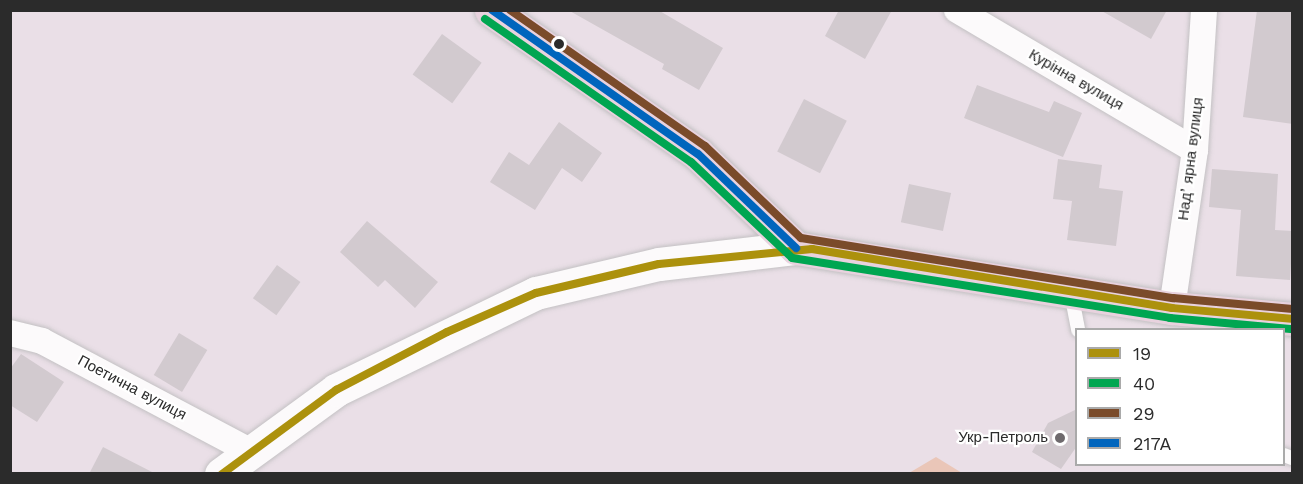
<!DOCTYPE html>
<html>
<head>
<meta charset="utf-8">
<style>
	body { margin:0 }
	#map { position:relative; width:1303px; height:484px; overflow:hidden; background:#eadfe7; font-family:"Work Sans",sans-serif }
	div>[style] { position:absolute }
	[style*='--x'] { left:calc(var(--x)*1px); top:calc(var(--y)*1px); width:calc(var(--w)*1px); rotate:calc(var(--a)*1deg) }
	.green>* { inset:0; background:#eac6b8 }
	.building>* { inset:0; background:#d2cacf; transform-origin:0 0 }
	.roads { filter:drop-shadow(0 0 2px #c3c1c3) drop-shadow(0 0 2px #c3c1c3) }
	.lane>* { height:14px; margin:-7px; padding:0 7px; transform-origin:7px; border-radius:7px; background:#fcfafb }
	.street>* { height:26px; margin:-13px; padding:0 13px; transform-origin:13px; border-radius:13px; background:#fcfafb }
	.secondary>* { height:33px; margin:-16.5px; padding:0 16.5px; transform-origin:16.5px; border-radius:16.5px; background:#fcfafb }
	.primary>* { height:33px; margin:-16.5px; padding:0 16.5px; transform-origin:16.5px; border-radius:16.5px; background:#e8d2de }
	.bus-1>* { height:8px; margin:-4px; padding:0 4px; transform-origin:4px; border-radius:4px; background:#ac910d }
	.bus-2>* { height:8px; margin:-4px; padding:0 4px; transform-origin:4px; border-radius:4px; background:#00a651 }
	.bus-3>* { height:8px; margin:-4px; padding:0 4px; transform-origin:4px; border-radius:4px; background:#7a4b2a }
	.bus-4>* { height:8px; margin:-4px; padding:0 4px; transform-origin:4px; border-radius:4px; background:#0065bd }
	.dots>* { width:16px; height:16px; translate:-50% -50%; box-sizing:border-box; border:3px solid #fff; border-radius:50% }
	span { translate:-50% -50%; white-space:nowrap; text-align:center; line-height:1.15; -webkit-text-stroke:4.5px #fff; paint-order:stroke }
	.street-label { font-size:15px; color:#2b2b2b }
	.poi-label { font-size:15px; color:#2b2b2b }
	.right { translate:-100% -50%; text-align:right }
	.frame { position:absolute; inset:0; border:12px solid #2b2b2b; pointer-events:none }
	.legend { position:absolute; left:1075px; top:328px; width:210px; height:138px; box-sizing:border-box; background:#fff; border:2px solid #aaa; margin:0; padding:8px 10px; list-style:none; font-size:18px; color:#2b2b2b }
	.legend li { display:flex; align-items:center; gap:12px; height:30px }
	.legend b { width:30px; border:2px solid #aaa }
</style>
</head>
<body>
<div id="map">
	<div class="green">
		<i style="clip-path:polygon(936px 457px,962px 473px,909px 473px)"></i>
	</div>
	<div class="building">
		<i style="clip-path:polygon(568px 10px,658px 10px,723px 48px,699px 90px,662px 69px,664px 64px)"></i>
		<i style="clip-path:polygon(839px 10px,892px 10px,865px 59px,825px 36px)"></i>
		<i style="clip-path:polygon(1100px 10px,1167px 10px,1151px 39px)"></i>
		<i style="clip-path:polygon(1257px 10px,1293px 10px,1293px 124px,1243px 117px)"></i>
		<i style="left:442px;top:34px;width:49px;height:50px;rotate:36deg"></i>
		<i style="clip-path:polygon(977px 85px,1049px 112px,1054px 101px,1082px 113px,1063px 157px,964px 118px)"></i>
		<i style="left:804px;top:99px;width:48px;height:59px;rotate:27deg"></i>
		<i style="clip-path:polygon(559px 122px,602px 153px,582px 182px,562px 168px,535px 210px,490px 182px,509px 152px,529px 165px)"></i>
		<i style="clip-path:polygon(1058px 159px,1102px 165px,1099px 188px,1123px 191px,1116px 246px,1067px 240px,1072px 201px,1053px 199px)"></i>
		<i style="clip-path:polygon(1212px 169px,1278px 174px,1275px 230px,1293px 231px,1290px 280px,1236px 276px,1241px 210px,1209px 207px)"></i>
		<i style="left:909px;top:184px;width:43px;height:39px;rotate:12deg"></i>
		<i style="clip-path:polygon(367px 221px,438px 282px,415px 308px,385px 280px,378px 287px,340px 252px)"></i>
		<i style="left:277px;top:265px;width:29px;height:41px;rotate:36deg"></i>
		<i style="left:179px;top:333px;width:33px;height:49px;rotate:31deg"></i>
		<i style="clip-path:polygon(21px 354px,64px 382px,37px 422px,10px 405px,10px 369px)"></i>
		<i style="clip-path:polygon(1077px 409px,1077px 446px,1061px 469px,1032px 452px,1048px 423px)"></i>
		<i style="clip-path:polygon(103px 447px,156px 474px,89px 474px)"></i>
	</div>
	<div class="roads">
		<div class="lane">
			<i style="--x:1071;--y:293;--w:38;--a:79"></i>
			<i style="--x:1284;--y:455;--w:9;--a:21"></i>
		</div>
		<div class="street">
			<i style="--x:957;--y:10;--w:276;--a:30.5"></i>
			<i style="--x:1172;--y:308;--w:160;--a:-81.7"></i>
			<i style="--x:1195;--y:150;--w:140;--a:-86.3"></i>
			<i style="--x:10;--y:333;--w:33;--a:14"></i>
			<i style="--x:42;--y:341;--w:235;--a:27.9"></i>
		</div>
		<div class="secondary">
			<i style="--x:221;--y:474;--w:142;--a:-36.1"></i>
			<i style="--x:336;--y:390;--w:222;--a:-25.9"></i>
			<i style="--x:536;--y:293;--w:126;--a:-13.3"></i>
			<i style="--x:659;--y:264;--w:138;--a:-6.7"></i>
		</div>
		<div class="primary">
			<i style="--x:491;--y:10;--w:252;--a:34.8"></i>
			<i style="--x:698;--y:154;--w:136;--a:43.8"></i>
			<i style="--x:796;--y:248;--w:381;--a:9.1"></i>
			<i style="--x:1172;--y:308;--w:121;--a:5.2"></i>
		</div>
	</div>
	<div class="bus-1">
		<i style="--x:222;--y:474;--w:142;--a:-36.4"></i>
		<i style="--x:336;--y:390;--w:125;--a:-27.6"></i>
		<i style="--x:447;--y:332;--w:97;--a:-23.7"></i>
		<i style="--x:536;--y:293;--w:126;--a:-13.3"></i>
		<i style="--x:659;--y:264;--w:154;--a:-5.6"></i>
		<i style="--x:812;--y:249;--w:365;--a:9.3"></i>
		<i style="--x:1172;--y:308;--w:121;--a:5.2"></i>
	</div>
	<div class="bus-2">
		<i style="--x:485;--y:19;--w:251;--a:34.8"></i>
		<i style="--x:691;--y:162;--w:139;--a:43.5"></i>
		<i style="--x:792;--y:258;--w:383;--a:9"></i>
		<i style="--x:1170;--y:318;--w:121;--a:5.2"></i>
	</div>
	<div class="bus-3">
		<i style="--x:510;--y:10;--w:238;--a:34.9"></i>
		<i style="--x:705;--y:146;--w:133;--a:43.8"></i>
		<i style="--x:801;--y:238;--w:377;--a:9.2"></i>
		<i style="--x:1173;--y:298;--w:120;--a:5.3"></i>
	</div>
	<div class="bus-4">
		<i style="--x:492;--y:10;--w:251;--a:35"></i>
		<i style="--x:698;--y:154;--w:136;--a:43.8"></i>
	</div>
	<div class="dots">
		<i style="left:559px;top:44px;background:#2b2b2b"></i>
		<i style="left:1060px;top:438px;background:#6e6a6d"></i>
	</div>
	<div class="street-label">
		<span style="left:1076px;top:80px;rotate:30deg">Курінна вулиця</span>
		<span style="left:1191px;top:159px;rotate:-83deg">Надʼярна вулиця</span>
		<span style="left:132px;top:388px;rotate:28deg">Поетична вулиця</span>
	</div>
	<div class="poi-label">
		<span class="right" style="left:1048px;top:438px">Укр-Петроль</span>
	</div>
	<div class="frame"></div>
	<ul class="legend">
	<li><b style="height:8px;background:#ac910d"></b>19</li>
	<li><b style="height:8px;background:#00a651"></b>40</li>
	<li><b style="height:8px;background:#7a4b2a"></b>29</li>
	<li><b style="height:8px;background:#0065bd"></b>217A</li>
	</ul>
</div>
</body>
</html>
